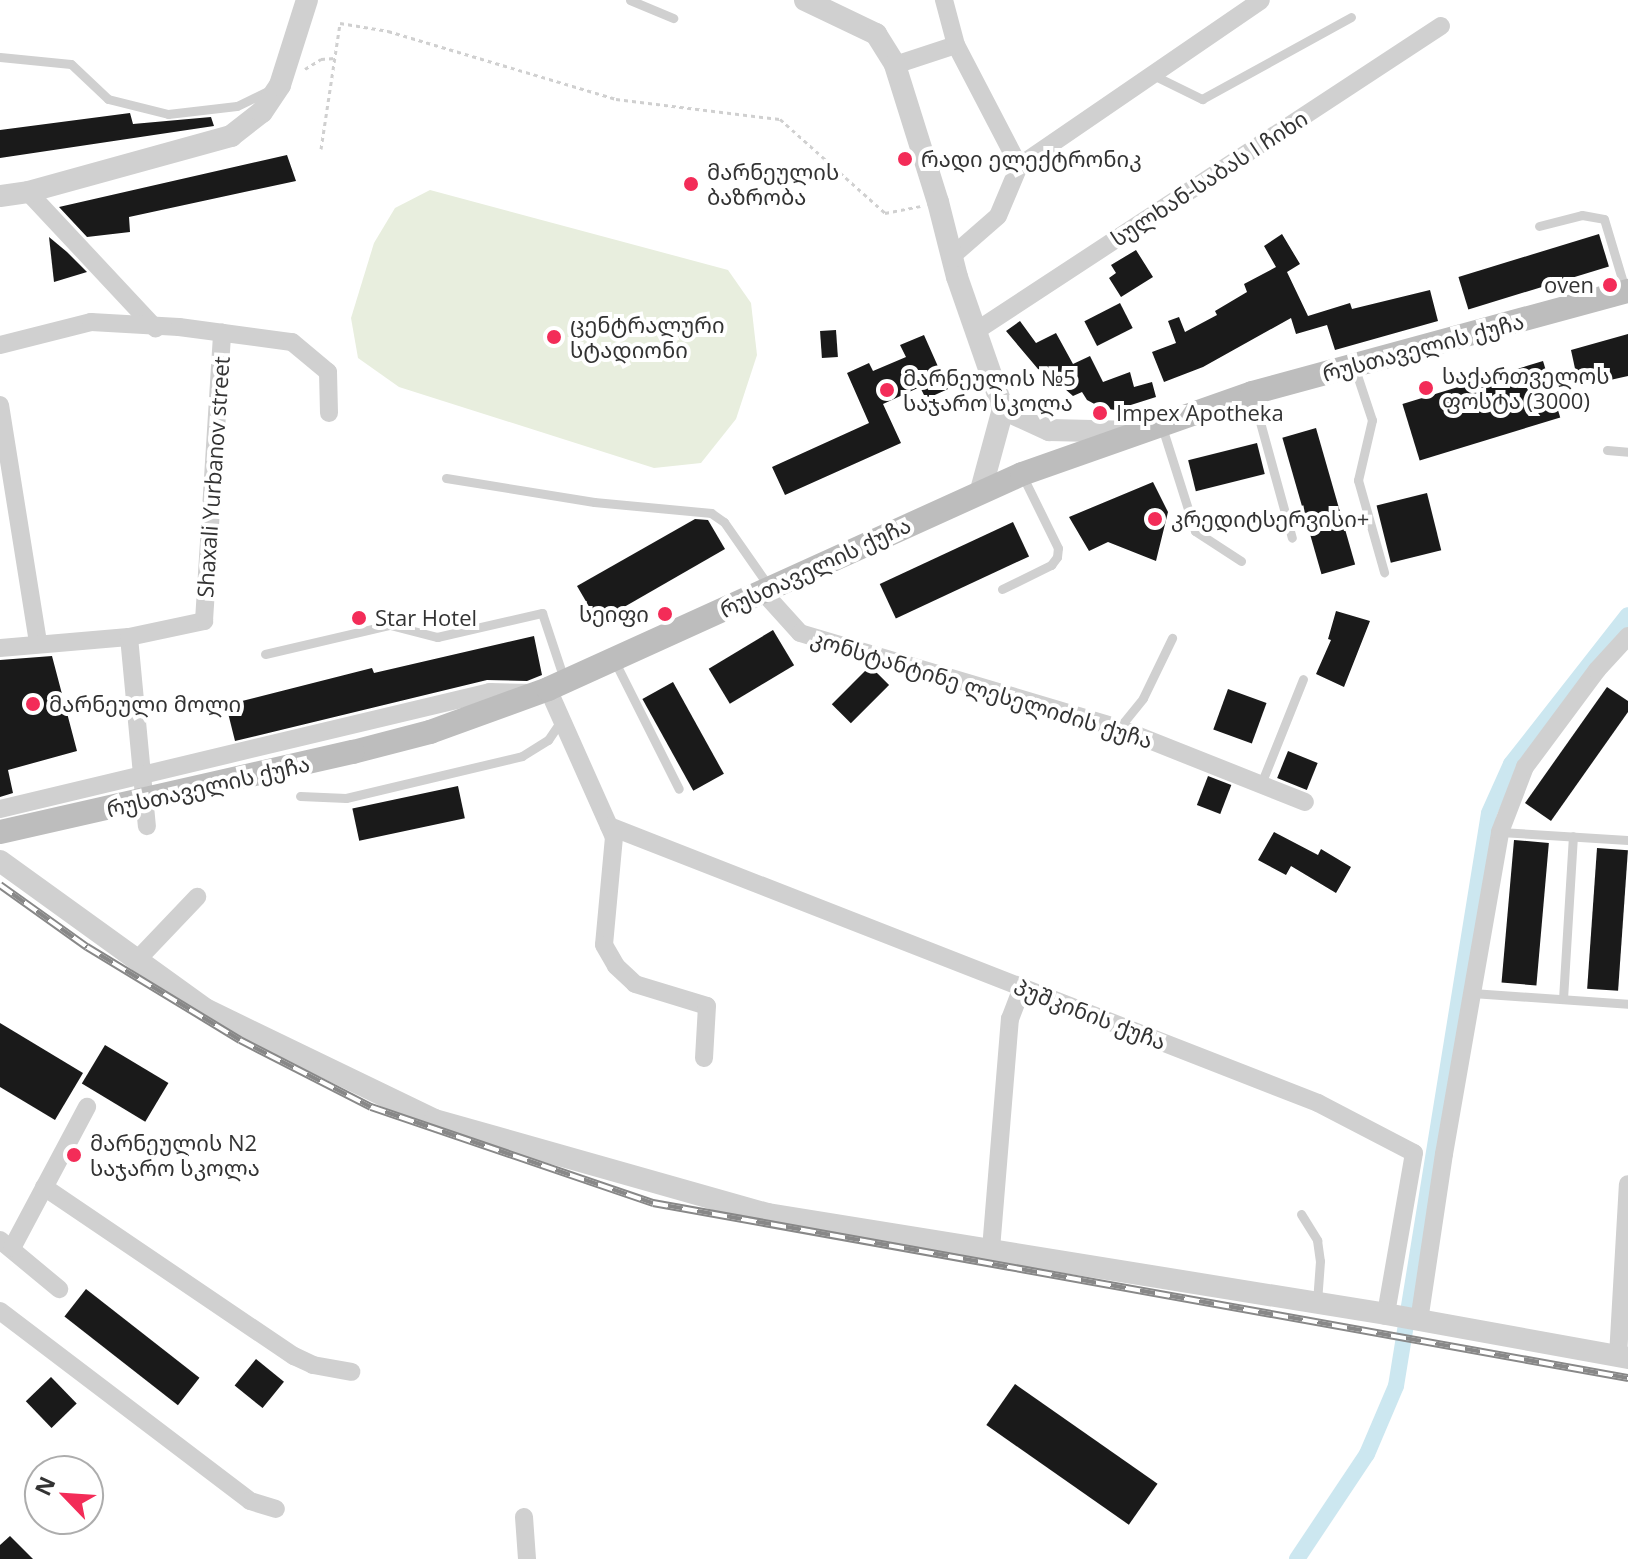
<!DOCTYPE html>
<html>
<head>
<meta charset="utf-8">
<style>
	body { margin:0 }
	#map { position:relative; width:1628px; height:1559px; overflow:hidden; background:#fff; font-family:"Open Sans","Noto Sans Georgian",sans-serif }
	div>[style] { position:absolute }
	[style*='--x'] { left:calc(var(--x)*1px); top:calc(var(--y)*1px); width:calc(var(--w)*1px); rotate:calc(var(--a)*1deg) }
	.green>* { inset:0; background:#e8eede }
	.canal>* { height:16px; margin:-8px; padding:0 8px; transform-origin:8px; border-radius:8px; background:#cce7f0 }
	.building>* { inset:0; background:#1a1a1a; transform-origin:0 0 }
	.path>* { height:3px; margin-top:-1.5px; transform-origin:0; background:repeating-linear-gradient(90deg,#d0d0d0 0 4px,transparent 0 8px) }
	.service>* { height:9px; margin:-4.5px; padding:0 4.5px; transform-origin:4.5px; border-radius:4.5px; background:#d0d0d0 }
	.minor>* { height:18px; margin:-9px; padding:0 9px; transform-origin:9px; border-radius:9px; background:#d0d0d0 }
	.tertiary>* { height:22px; margin:-11px; padding:0 11px; transform-origin:11px; border-radius:11px; background:#d0d0d0 }
	.secondary>* { height:24px; margin:-12px; padding:0 12px; transform-origin:12px; border-radius:12px; background:#bdbdbd }
	.rail>* { height:8px; margin-top:-4px; transform-origin:0; background:repeating-linear-gradient(90deg,#fff 0 15px,#888 0 30px); box-sizing:border-box; border-block:2px solid #888 }
	.secondary-bridge>* { height:24px; margin:-12px; padding:0 12px; transform-origin:12px; border-radius:12px; background:#bdbdbd }
	.dots>* { width:22px; height:22px; translate:-50% -50%; box-sizing:border-box; border:4px solid #fff; border-radius:50% }
	span { translate:-50% -50%; white-space:nowrap; text-align:center; line-height:1.15; -webkit-text-stroke:8px #fff; paint-order:stroke }
	.poi-label { font-size:22px; color:#333 }
	.left { translate:0 -50%; text-align:left }
	.right { translate:-100% -50%; text-align:right }
	.street-label { font-size:22px; color:#333 }
	.north { position:absolute; left:24px; top:1455px; width:80px; height:80px; box-sizing:border-box; background:#fff; border:2px solid #adadad; border-radius:50%; rotate:295deg; font-size:22px; font-weight:700; line-height:32px; text-align:center; color:#333 }
	.north::after { content:''; display:block; margin:auto; width:28px; height:36px; background:#f32c58; clip-path:polygon(50% 0,100% 100%,50% 72%,0 100%) }
</style>
</head>
<body>
<div id="map">
	<div class="green">
		<i style="clip-path:polygon(430px 190px,728px 270px,751px 303px,757px 355px,736px 419px,701px 463px,654px 468px,399px 387px,358px 358px,351px 318px,374px 243px,395px 208px)"></i>
	</div>
	<div class="canal">
		<i style="--x:1297;--y:1559;--w:126;--a:-56.3"></i>
		<i style="--x:1367;--y:1454;--w:74;--a:-66.9"></i>
		<i style="--x:1396;--y:1386;--w:580;--a:-80.78"></i>
		<i style="--x:1489;--y:813;--w:54;--a:-65.8"></i>
		<i style="--x:1511;--y:764;--w:189;--a:-51.9"></i>
	</div>
	<div class="building">
		<i style="clip-path:polygon(130px 113px,133px 124px,211px 117px,214px 126px,0 158px,0 130px)"></i>
		<i style="clip-path:polygon(287px 155px,296px 181px,129px 217px,130px 232px,87px 237px,59px 207px)"></i>
		<i style="clip-path:polygon(1282px 234px,1300px 264px,1287px 272px,1308px 316px,1350px 303px,1352px 309px,1430px 290px,1438px 321px,1335px 350px,1327px 325px,1296px 334px,1291px 318px,1203px 367px,1164px 382px,1152px 352px,1176px 343px,1168px 321px,1179px 317px,1185px 332px,1217px 315px,1215px 311px,1247px 292px,1244px 284px,1276px 267px,1264px 246px)"></i>
		<i style="left:1599px;top:234px;width:34px;height:147px;rotate:73deg"></i>
		<i style="clip-path:polygon(49px 237px,67px 252px,87px 272px,54px 282px)"></i>
		<i style="clip-path:polygon(1136px 250px,1153px 277px,1121px 297px,1109px 278px,1116px 273px,1111px 265px)"></i>
		<i style="left:1120px;top:303px;width:28px;height:40px;rotate:63deg"></i>
		<i style="clip-path:polygon(1020px 321px,1036px 343px,1056px 333px,1073px 364px,1090px 356px,1103px 382px,1130px 372px,1134px 387px,1152px 382px,1156px 397px,1115px 410px,1102px 408px,1087px 400px,1082px 392px,1073px 396px,1056px 381px,1059px 375px,1038px 369px,1006px 331px)"></i>
		<i style="left:836px;top:330px;width:27px;height:16px;rotate:86deg"></i>
		<i style="clip-path:polygon(1628px 334px,1628px 376px,1579px 387px,1571px 350px)"></i>
		<i style="clip-path:polygon(924px 335px,948px 389px,926px 399px,920px 387px,883px 404px,901px 443px,785px 495px,772px 467px,869px 423px,847px 373px,869px 363px,873px 371px,906px 357px,900px 345px)"></i>
		<i style="left:1543px;top:361px;width:59px;height:147px;rotate:73deg"></i>
		<i style="left:1316px;top:428px;width:142px;height:35px;rotate:74deg"></i>
		<i style="left:1257px;top:443px;width:32px;height:71px;rotate:76deg"></i>
		<i style="clip-path:polygon(1153px 482px,1168px 512px,1156px 561px,1108px 542px,1089px 551px,1069px 517px)"></i>
		<i style="left:1427px;top:493px;width:59px;height:52px;rotate:76deg"></i>
		<i style="clip-path:polygon(695px 519px,708px 520px,725px 549px,598px 622px,577px 586px)"></i>
		<i style="left:1013px;top:522px;width:38px;height:147px;rotate:65deg"></i>
		<i style="clip-path:polygon(1336px 611px,1370px 621px,1344px 687px,1316px 674px,1331px 640px,1328px 639px)"></i>
		<i style="left:773px;top:630px;width:41px;height:75px;rotate:59deg"></i>
		<i style="clip-path:polygon(534px 636px,542px 675px,527px 681px,487px 680px,235px 741px,226px 705px,372px 668px,374px 673px)"></i>
		<i style="clip-path:polygon(52px 656px,77px 751px,8px 770px,13px 793px,0 797px,0 660px)"></i>
		<i style="left:870px;top:666px;width:27px;height:54px;rotate:45deg"></i>
		<i style="left:673px;top:682px;width:105px;height:35px;rotate:61deg"></i>
		<i style="clip-path:polygon(1607px 687px,1628px 701px,1628px 712px,1551px 821px,1525px 803px)"></i>
		<i style="left:1228px;top:689px;width:41px;height:43px;rotate:20deg"></i>
		<i style="left:1288px;top:751px;width:32px;height:29px;rotate:22deg"></i>
		<i style="left:1208px;top:776px;width:25px;height:31px;rotate:21deg"></i>
		<i style="left:458px;top:786px;width:33px;height:108px;rotate:78deg"></i>
		<i style="clip-path:polygon(1274px 832px,1318px 855px,1321px 849px,1351px 867px,1336px 893px,1291px 866px,1286px 875px,1258px 860px)"></i>
		<i style="left:1514px;top:840px;width:35px;height:143px;rotate:5deg"></i>
		<i style="left:1597px;top:848px;width:31px;height:141px;rotate:4deg"></i>
		<i style="clip-path:polygon(0 1023px,83px 1073px,55px 1120px,0 1087px)"></i>
		<i style="left:105px;top:1045px;width:74px;height:45px;rotate:31deg"></i>
		<i style="left:86px;top:1289px;width:144px;height:35px;rotate:38deg"></i>
		<i style="left:256px;top:1359px;width:36px;height:34px;rotate:39deg"></i>
		<i style="left:51px;top:1377px;width:37px;height:35px;rotate:46deg"></i>
		<i style="left:1015px;top:1384px;width:174px;height:50px;rotate:35deg"></i>
		<i style="clip-path:polygon(10px 1536px,33px 1559px,0 1559px,0 1545px)"></i>
	</div>
	<div class="path">
		<i style="--x:305;--y:69;--w:19;--a:-32"></i>
		<i style="--x:321;--y:59;--w:14;--a:-4"></i>
		<i style="--x:321;--y:149;--w:127;--a:-81.4"></i>
		<i style="--x:340;--y:23;--w:49;--a:9.5"></i>
		<i style="--x:388;--y:31;--w:238;--a:16.6"></i>
		<i style="--x:616;--y:99;--w:165;--a:7"></i>
		<i style="--x:780;--y:119;--w:141;--a:41.8"></i>
		<i style="--x:885;--y:213;--w:36;--a:-11"></i>
	</div>
	<div class="service">
		<i style="--x:630;--y:0;--w:47;--a:22.7"></i>
		<i style="--x:0;--y:57;--w:71;--a:5.6"></i>
		<i style="--x:71;--y:64;--w:51;--a:43.4"></i>
		<i style="--x:108;--y:99;--w:62;--a:14"></i>
		<i style="--x:168;--y:114;--w:69;--a:-6.6"></i>
		<i style="--x:237;--y:106;--w:37;--a:-26"></i>
		<i style="--x:1153;--y:75;--w:55;--a:26.1"></i>
		<i style="--x:1202;--y:99;--w:170;--a:-28.8"></i>
		<i style="--x:1539;--y:226;--w:44;--a:-14.3"></i>
		<i style="--x:1582;--y:215;--w:22;--a:10"></i>
		<i style="--x:1604;--y:219;--w:73;--a:73.3"></i>
		<i style="--x:1354;--y:366;--w:57;--a:71.6"></i>
		<i style="--x:1372;--y:420;--w:62;--a:103.1"></i>
		<i style="--x:1358;--y:480;--w:96;--a:74.2"></i>
		<i style="--x:1252;--y:393;--w:150;--a:74.6"></i>
		<i style="--x:1162;--y:427;--w:109;--a:72.4"></i>
		<i style="--x:1195;--y:531;--w:55;--a:33.1"></i>
		<i style="--x:1607;--y:450;--w:21;--a:5"></i>
		<i style="--x:446;--y:478;--w:150;--a:9.2"></i>
		<i style="--x:594;--y:502;--w:118;--a:5.4"></i>
		<i style="--x:711;--y:513;--w:16;--a:35"></i>
		<i style="--x:724;--y:522;--w:80;--a:55.1"></i>
		<i style="--x:1002;--y:589;--w:55;--a:-26.1"></i>
		<i style="--x:1051;--y:565;--w:10;--a:-53"></i>
		<i style="--x:1057;--y:557;--w:9;--a:-84"></i>
		<i style="--x:1058;--y:548;--w:79;--a:-116.2"></i>
		<i style="--x:265;--y:654;--w:128;--a:-13.1"></i>
		<i style="--x:390;--y:625;--w:49;--a:14.3"></i>
		<i style="--x:437;--y:637;--w:108;--a:-12.9"></i>
		<i style="--x:542;--y:613;--w:70;--a:71.6"></i>
		<i style="--x:614;--y:660;--w:144;--a:63.3"></i>
		<i style="--x:1119;--y:728;--w:38;--a:-51"></i>
		<i style="--x:1143;--y:698;--w:67;--a:-64.2"></i>
		<i style="--x:1261;--y:784;--w:113;--a:-68.2"></i>
		<i style="--x:300;--y:796;--w:46;--a:2.5"></i>
		<i style="--x:346;--y:798;--w:181;--a:-13.4"></i>
		<i style="--x:522;--y:756;--w:31;--a:-32"></i>
		<i style="--x:548;--y:740;--w:23;--a:-56"></i>
		<i style="--x:1500;--y:832;--w:128;--a:3.6"></i>
		<i style="--x:1472;--y:993;--w:156;--a:4"></i>
		<i style="--x:1563;--y:999;--w:163;--a:-86.5"></i>
		<i style="--x:1301;--y:1214;--w:31;--a:58"></i>
		<i style="--x:1317;--y:1240;--w:21;--a:82"></i>
		<i style="--x:1320;--y:1261;--w:41;--a:94.2"></i>
	</div>
	<div class="minor">
		<i style="--x:956;--y:45;--w:136;--a:62.5"></i>
		<i style="--x:895;--y:65;--w:64;--a:-18.2"></i>
		<i style="--x:956;--y:45;--w:47;--a:-104.9"></i>
		<i style="--x:28;--y:192;--w:187;--a:46.9"></i>
		<i style="--x:951;--y:257;--w:62;--a:-41.1"></i>
		<i style="--x:998;--y:216;--w:54;--a:-67.2"></i>
		<i style="--x:1019;--y:166;--w:293;--a:-34.4"></i>
		<i style="--x:976;--y:331;--w:556;--a:-33.26"></i>
		<i style="--x:0;--y:345;--w:94;--a:-14.2"></i>
		<i style="--x:91;--y:322;--w:88;--a:3.3"></i>
		<i style="--x:179;--y:327;--w:114;--a:7.6"></i>
		<i style="--x:292;--y:342;--w:47;--a:39.8"></i>
		<i style="--x:328;--y:372;--w:41;--a:88.6"></i>
		<i style="--x:0;--y:405;--w:241;--a:80.9"></i>
		<i style="--x:763;--y:592;--w:55;--a:47.9"></i>
		<i style="--x:800;--y:633;--w:333;--a:16.6"></i>
		<i style="--x:1119;--y:728;--w:200;--a:21.7"></i>
		<i style="--x:129;--y:637;--w:190;--a:84.6"></i>
		<i style="--x:0;--y:648;--w:129;--a:-4.9"></i>
		<i style="--x:129;--y:637;--w:77;--a:-12"></i>
		<i style="--x:204;--y:621;--w:289;--a:-86.4"></i>
		<i style="--x:548;--y:689;--w:162;--a:66"></i>
		<i style="--x:614;--y:837;--w:108;--a:95.3"></i>
		<i style="--x:604;--y:945;--w:24;--a:60"></i>
		<i style="--x:616;--y:966;--w:26;--a:43"></i>
		<i style="--x:635;--y:984;--w:75;--a:17"></i>
		<i style="--x:707;--y:1006;--w:52;--a:93.3"></i>
		<i style="--x:0;--y:809;--w:504;--a:-13.43"></i>
		<i style="--x:490;--y:692;--w:45;--a:1.3"></i>
		<i style="--x:609;--y:826;--w:761;--a:21.34"></i>
		<i style="--x:1318;--y:1103;--w:108;--a:27.5"></i>
		<i style="--x:1414;--y:1153;--w:163;--a:99.9"></i>
		<i style="--x:138;--y:959;--w:86;--a:-46.4"></i>
		<i style="--x:44;--y:1187;--w:302;--a:34.1"></i>
		<i style="--x:294;--y:1356;--w:21;--a:25"></i>
		<i style="--x:313;--y:1365;--w:39;--a:10"></i>
		<i style="--x:0;--y:1240;--w:77;--a:39.7"></i>
		<i style="--x:12;--y:1248;--w:160;--a:-62"></i>
		<i style="--x:991;--y:1249;--w:231;--a:-85.3"></i>
		<i style="--x:1010;--y:1019;--w:34;--a:-69"></i>
		<i style="--x:0;--y:1311;--w:314;--a:37.2"></i>
		<i style="--x:250;--y:1501;--w:27;--a:17"></i>
		<i style="--x:1419;--y:1321;--w:169;--a:-81.5"></i>
		<i style="--x:1444;--y:1154;--w:327;--a:-80.1"></i>
		<i style="--x:1500;--y:832;--w:70;--a:-69"></i>
		<i style="--x:1525;--y:767;--w:121;--a:-53.4"></i>
		<i style="--x:1597;--y:670;--w:46;--a:-47.6"></i>
		<i style="--x:1618;--y:1356;--w:172;--a:-86.7"></i>
		<i style="--x:524;--y:1517;--w:42;--a:85.9"></i>
	</div>
	<div class="tertiary">
		<i style="--x:805;--y:0;--w:79;--a:25.6"></i>
		<i style="--x:876;--y:34;--w:36;--a:58"></i>
		<i style="--x:895;--y:65;--w:144;--a:72.6"></i>
		<i style="--x:938;--y:202;--w:77;--a:75.8"></i>
		<i style="--x:957;--y:277;--w:140;--a:70.8"></i>
		<i style="--x:1003;--y:409;--w:84;--a:105.2"></i>
		<i style="--x:0;--y:196;--w:28;--a:-8"></i>
		<i style="--x:28;--y:192;--w:211;--a:-15.4"></i>
		<i style="--x:231;--y:136;--w:39;--a:-38"></i>
		<i style="--x:262;--y:112;--w:32;--a:-56"></i>
		<i style="--x:280;--y:85;--w:89;--a:-72.4"></i>
		<i style="--x:1003;--y:409;--w:51;--a:24.5"></i>
		<i style="--x:1049;--y:430;--w:87;--a:1.3"></i>
		<i style="--x:0;--y:861;--w:253;--a:35.8"></i>
		<i style="--x:205;--y:1009;--w:255;--a:25.8"></i>
		<i style="--x:435;--y:1120;--w:346;--a:15.8"></i>
		<i style="--x:768;--y:1214;--w:626;--a:9.19"></i>
		<i style="--x:1386;--y:1314;--w:246;--a:10.3"></i>
	</div>
	<div class="secondary">
		<i style="--x:353;--y:752;--w:80;--a:-14.6"></i>
		<i style="--x:430;--y:732;--w:126;--a:-20"></i>
		<i style="--x:548;--y:689;--w:520;--a:-24.4"></i>
		<i style="--x:1022;--y:474;--w:244;--a:-19.4"></i>
		<i style="--x:1252;--y:393;--w:390;--a:-15.2"></i>
	</div>
	<div class="rail">
		<i style="--x:0;--y:885;--w:107;--a:35.5"></i>
		<i style="--x:87;--y:947;--w:179;--a:31.3"></i>
		<i style="--x:240;--y:1040;--w:147;--a:27.1"></i>
		<i style="--x:371;--y:1107;--w:298;--a:18.8"></i>
		<i style="--x:653;--y:1203;--w:991;--a:10.18"></i>
	</div>
	<div class="secondary-bridge">
		<i style="--x:0;--y:832;--w:362;--a:-12.8"></i>
	</div>
	<div class="dots">
		<i style="left:905px;top:159px;background:#f32c58"></i>
		<i style="left:691px;top:184px;background:#f32c58"></i>
		<i style="left:1610px;top:285px;background:#f32c58"></i>
		<i style="left:554px;top:337px;background:#f32c58"></i>
		<i style="left:1426px;top:388px;background:#f32c58"></i>
		<i style="left:887px;top:390px;background:#f32c58"></i>
		<i style="left:1100px;top:413px;background:#f32c58"></i>
		<i style="left:1155px;top:519px;background:#f32c58"></i>
		<i style="left:665px;top:614px;background:#f32c58"></i>
		<i style="left:359px;top:618px;background:#f32c58"></i>
		<i style="left:33px;top:704px;background:#f32c58"></i>
		<i style="left:74px;top:1155px;background:#f32c58"></i>
	</div>
	<div class="poi-label">
		<span class="left" style="left:921px;top:159px">რადი ელექტრონიკ</span>
		<span class="left" style="left:707px;top:184px">მარნეულის<br>ბაზრობა</span>
		<span class="right" style="left:1594px;top:285px">oven</span>
		<span class="left" style="left:570px;top:337px">ცენტრალური<br>სტადიონი</span>
		<span class="left" style="left:1442px;top:388px">საქართველოს<br>ფოსტა (3000)</span>
		<span class="left" style="left:903px;top:390px">მარნეულის №5<br>საჯარო სკოლა</span>
		<span class="left" style="left:1116px;top:413px">Impex Apotheka</span>
		<span class="left" style="left:1171px;top:519px">კრედიტსერვისი+</span>
		<span class="right" style="left:649px;top:614px">სეიფი</span>
		<span class="left" style="left:375px;top:618px">Star Hotel</span>
		<span class="left" style="left:49px;top:704px">მარნეული მოლი</span>
		<span class="left" style="left:90px;top:1155px">მარნეულის N2<br>საჯარო სკოლა</span>
	</div>
	<div class="street-label">
		<span style="left:1209px;top:178px;rotate:-33deg">სულხან-საბას I ჩიხი</span>
		<span style="left:1423px;top:347px;rotate:-15deg">რუსთაველის ქუჩა</span>
		<span style="left:213px;top:477px;rotate:-86deg">Shaxali Yurbanov street</span>
		<span style="left:815px;top:567px;rotate:-25deg">რუსთაველის ქუჩა</span>
		<span style="left:982px;top:689px;rotate:17deg">კონსტანტინე ლესელიძის ქუჩა</span>
		<span style="left:208px;top:786px;rotate:-13deg">რუსთაველის ქუჩა</span>
		<span style="left:1090px;top:1014px;rotate:21deg">პუშკინის ქუჩა</span>
	</div>
	<div class="north">N</div>
</div>
</body>
</html>
